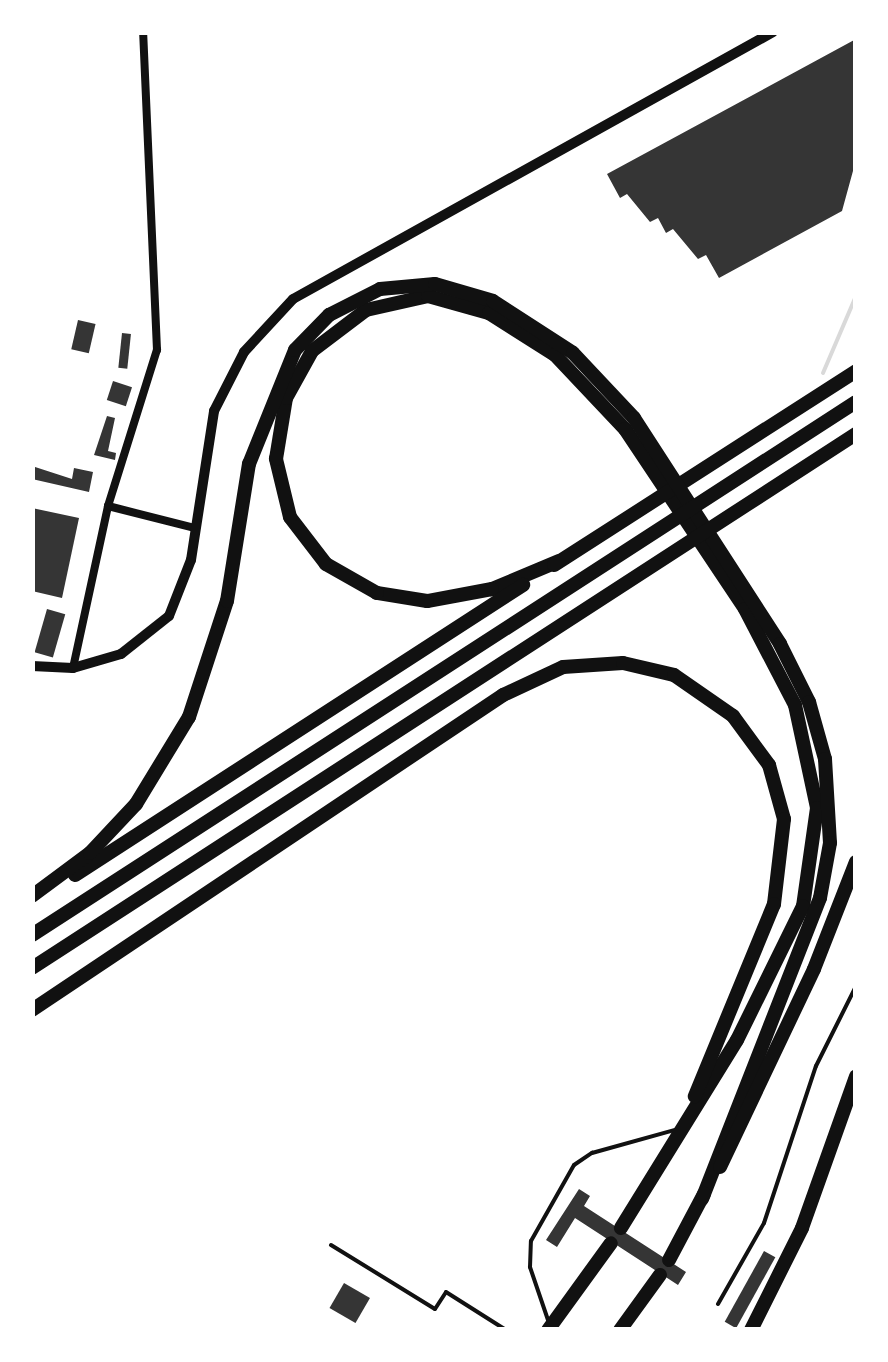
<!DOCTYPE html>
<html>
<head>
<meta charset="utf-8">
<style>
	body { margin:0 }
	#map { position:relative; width:888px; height:1362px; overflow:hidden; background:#fff; font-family:"PT Serif",serif }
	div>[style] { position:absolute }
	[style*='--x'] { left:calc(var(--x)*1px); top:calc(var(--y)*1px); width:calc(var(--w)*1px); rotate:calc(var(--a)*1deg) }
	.stream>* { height:4px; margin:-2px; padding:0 2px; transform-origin:2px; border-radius:2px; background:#d9d9d9 }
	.building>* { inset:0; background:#353535; transform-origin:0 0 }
	.service>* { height:4px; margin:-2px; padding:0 2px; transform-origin:2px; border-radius:2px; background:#111 }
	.minor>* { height:8px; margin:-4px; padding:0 4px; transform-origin:4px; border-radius:4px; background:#111 }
	.tertiary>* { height:10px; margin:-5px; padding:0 5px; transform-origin:5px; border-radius:5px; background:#111 }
	.motorway>* { height:14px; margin:-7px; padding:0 7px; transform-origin:7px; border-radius:7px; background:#111 }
	span { translate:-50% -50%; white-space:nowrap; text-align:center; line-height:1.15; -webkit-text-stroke:9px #fff; paint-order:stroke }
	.frame { position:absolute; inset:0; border:35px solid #fff; pointer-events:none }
</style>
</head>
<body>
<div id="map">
	<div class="stream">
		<i style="--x:823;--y:373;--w:84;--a:-66.8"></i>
	</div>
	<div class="building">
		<i style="clip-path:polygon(856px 39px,856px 160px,842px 211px,719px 278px,706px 255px,698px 259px,673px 229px,666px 233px,658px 218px,650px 222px,627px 194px,620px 198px,607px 174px)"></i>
		<i style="left:78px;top:320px;width:18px;height:30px;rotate:13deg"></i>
		<i style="left:122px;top:333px;width:9px;height:35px;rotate:6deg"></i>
		<i style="left:113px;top:381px;width:20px;height:20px;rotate:18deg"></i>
		<i style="clip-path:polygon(107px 416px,115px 418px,108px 451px,116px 453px,115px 460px,94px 455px)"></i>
		<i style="clip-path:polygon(32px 466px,72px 479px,74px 468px,93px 472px,89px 492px,32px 479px)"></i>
		<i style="clip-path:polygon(32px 508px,79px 518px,62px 598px,32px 591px)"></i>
		<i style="left:47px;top:609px;width:19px;height:45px;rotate:16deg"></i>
		<i style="clip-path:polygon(579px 1189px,590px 1196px,584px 1206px,686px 1272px,678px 1285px,575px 1218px,557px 1247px,546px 1240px)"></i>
		<i style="left:764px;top:1251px;width:13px;height:81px;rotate:29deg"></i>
		<i style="left:344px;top:1283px;width:30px;height:29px;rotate:30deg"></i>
	</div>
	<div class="service">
		<i style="--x:331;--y:1245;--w:122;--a:31.6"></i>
		<i style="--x:435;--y:1309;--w:20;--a:-57"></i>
		<i style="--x:446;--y:1292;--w:71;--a:32.3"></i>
		<i style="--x:718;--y:1304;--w:93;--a:-60.4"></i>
		<i style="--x:764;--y:1223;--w:165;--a:-71.7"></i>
		<i style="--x:816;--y:1066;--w:89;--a:-63.4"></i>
		<i style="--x:548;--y:1320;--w:56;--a:-108.8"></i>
		<i style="--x:530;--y:1267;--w:26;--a:-88"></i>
		<i style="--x:531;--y:1241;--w:87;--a:-60.5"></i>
		<i style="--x:574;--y:1165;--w:22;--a:-34"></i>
		<i style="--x:592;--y:1153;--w:89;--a:-15.6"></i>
	</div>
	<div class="minor">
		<i style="--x:108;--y:506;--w:89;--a:14.3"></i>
		<i style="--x:73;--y:668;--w:166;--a:-77.8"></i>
		<i style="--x:108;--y:506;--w:164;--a:-72.6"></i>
		<i style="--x:157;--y:350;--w:318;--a:-92.5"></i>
	</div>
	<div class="tertiary">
		<i style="--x:32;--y:666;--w:41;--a:2.8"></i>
		<i style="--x:73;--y:668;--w:50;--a:-16.3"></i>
		<i style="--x:121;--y:654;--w:61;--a:-38.4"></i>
		<i style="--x:169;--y:616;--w:60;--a:-68.6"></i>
		<i style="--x:191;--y:560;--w:151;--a:-81.2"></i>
		<i style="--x:214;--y:411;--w:66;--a:-63"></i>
		<i style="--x:244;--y:352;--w:72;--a:-47.2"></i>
		<i style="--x:293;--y:299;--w:549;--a:-29.08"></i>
	</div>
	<div class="motorway">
		<i style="--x:559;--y:561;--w:73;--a:157.3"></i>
		<i style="--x:492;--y:589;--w:66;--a:169.5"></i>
		<i style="--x:427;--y:601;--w:51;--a:-170.9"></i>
		<i style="--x:377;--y:593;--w:59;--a:-150.4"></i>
		<i style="--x:326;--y:564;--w:59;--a:-127.5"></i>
		<i style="--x:290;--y:517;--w:60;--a:-103.6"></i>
		<i style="--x:276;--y:459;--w:62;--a:-80.7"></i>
		<i style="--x:286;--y:398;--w:54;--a:-61"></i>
		<i style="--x:312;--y:351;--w:68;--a:-37.2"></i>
		<i style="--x:366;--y:310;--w:64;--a:-12.7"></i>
		<i style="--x:428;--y:296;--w:63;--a:15.6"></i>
		<i style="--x:489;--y:313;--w:78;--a:32.5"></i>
		<i style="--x:555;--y:355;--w:102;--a:46.6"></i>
		<i style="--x:625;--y:429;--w:216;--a:56.3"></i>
		<i style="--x:745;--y:609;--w:108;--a:62.5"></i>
		<i style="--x:795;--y:705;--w:105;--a:77.9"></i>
		<i style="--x:817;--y:808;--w:99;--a:98.1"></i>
		<i style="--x:803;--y:906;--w:149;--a:116.2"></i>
		<i style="--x:737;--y:1040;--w:221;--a:121.7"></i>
		<i style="--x:554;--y:565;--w:359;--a:-32.7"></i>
		<i style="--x:75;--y:875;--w:534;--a:-32.92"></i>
		<i style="--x:32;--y:896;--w:72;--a:-36.6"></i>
		<i style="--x:90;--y:853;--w:67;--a:-46.8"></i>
		<i style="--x:136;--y:804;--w:102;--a:-58.7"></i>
		<i style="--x:189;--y:717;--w:122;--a:-71.9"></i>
		<i style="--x:227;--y:601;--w:139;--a:-80.9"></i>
		<i style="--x:249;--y:464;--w:123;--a:-68"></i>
		<i style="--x:295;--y:350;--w:49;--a:-45.8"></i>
		<i style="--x:329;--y:315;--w:57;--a:-27"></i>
		<i style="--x:380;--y:289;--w:55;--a:-5.2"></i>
		<i style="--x:435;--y:284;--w:60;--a:16.3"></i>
		<i style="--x:493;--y:301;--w:95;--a:33"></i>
		<i style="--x:573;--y:353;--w:89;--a:46.8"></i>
		<i style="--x:634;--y:418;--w:269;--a:57.1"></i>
		<i style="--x:780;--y:644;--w:65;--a:63.4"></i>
		<i style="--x:809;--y:702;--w:59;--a:74.3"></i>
		<i style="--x:825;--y:759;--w:84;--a:86.6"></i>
		<i style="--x:830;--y:843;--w:56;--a:100.3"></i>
		<i style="--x:820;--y:898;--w:323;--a:111.4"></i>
		<i style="--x:32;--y:935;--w:981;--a:-32.9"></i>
		<i style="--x:32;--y:968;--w:982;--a:-32.95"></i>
		<i style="--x:32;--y:1010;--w:567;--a:-33.77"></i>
		<i style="--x:503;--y:695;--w:66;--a:-25"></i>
		<i style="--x:563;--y:667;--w:60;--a:-3.8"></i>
		<i style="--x:623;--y:663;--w:52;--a:13.2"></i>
		<i style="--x:674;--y:675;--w:72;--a:34.8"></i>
		<i style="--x:733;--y:716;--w:61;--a:53.7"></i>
		<i style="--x:769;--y:765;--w:56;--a:74.5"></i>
		<i style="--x:784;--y:819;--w:86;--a:96.7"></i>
		<i style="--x:774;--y:904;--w:208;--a:112.4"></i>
		<i style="--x:720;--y:1167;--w:219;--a:-64.6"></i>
		<i style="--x:814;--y:969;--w:115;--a:-68.6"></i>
		<i style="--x:669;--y:1260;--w:75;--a:-62.1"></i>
		<i style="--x:548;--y:1330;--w:107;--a:-54.1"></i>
		<i style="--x:620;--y:1330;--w:68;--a:-54"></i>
		<i style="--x:751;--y:1330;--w:114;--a:-63.4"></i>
		<i style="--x:802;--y:1228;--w:161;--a:-70.4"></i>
	</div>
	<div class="frame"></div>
</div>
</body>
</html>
